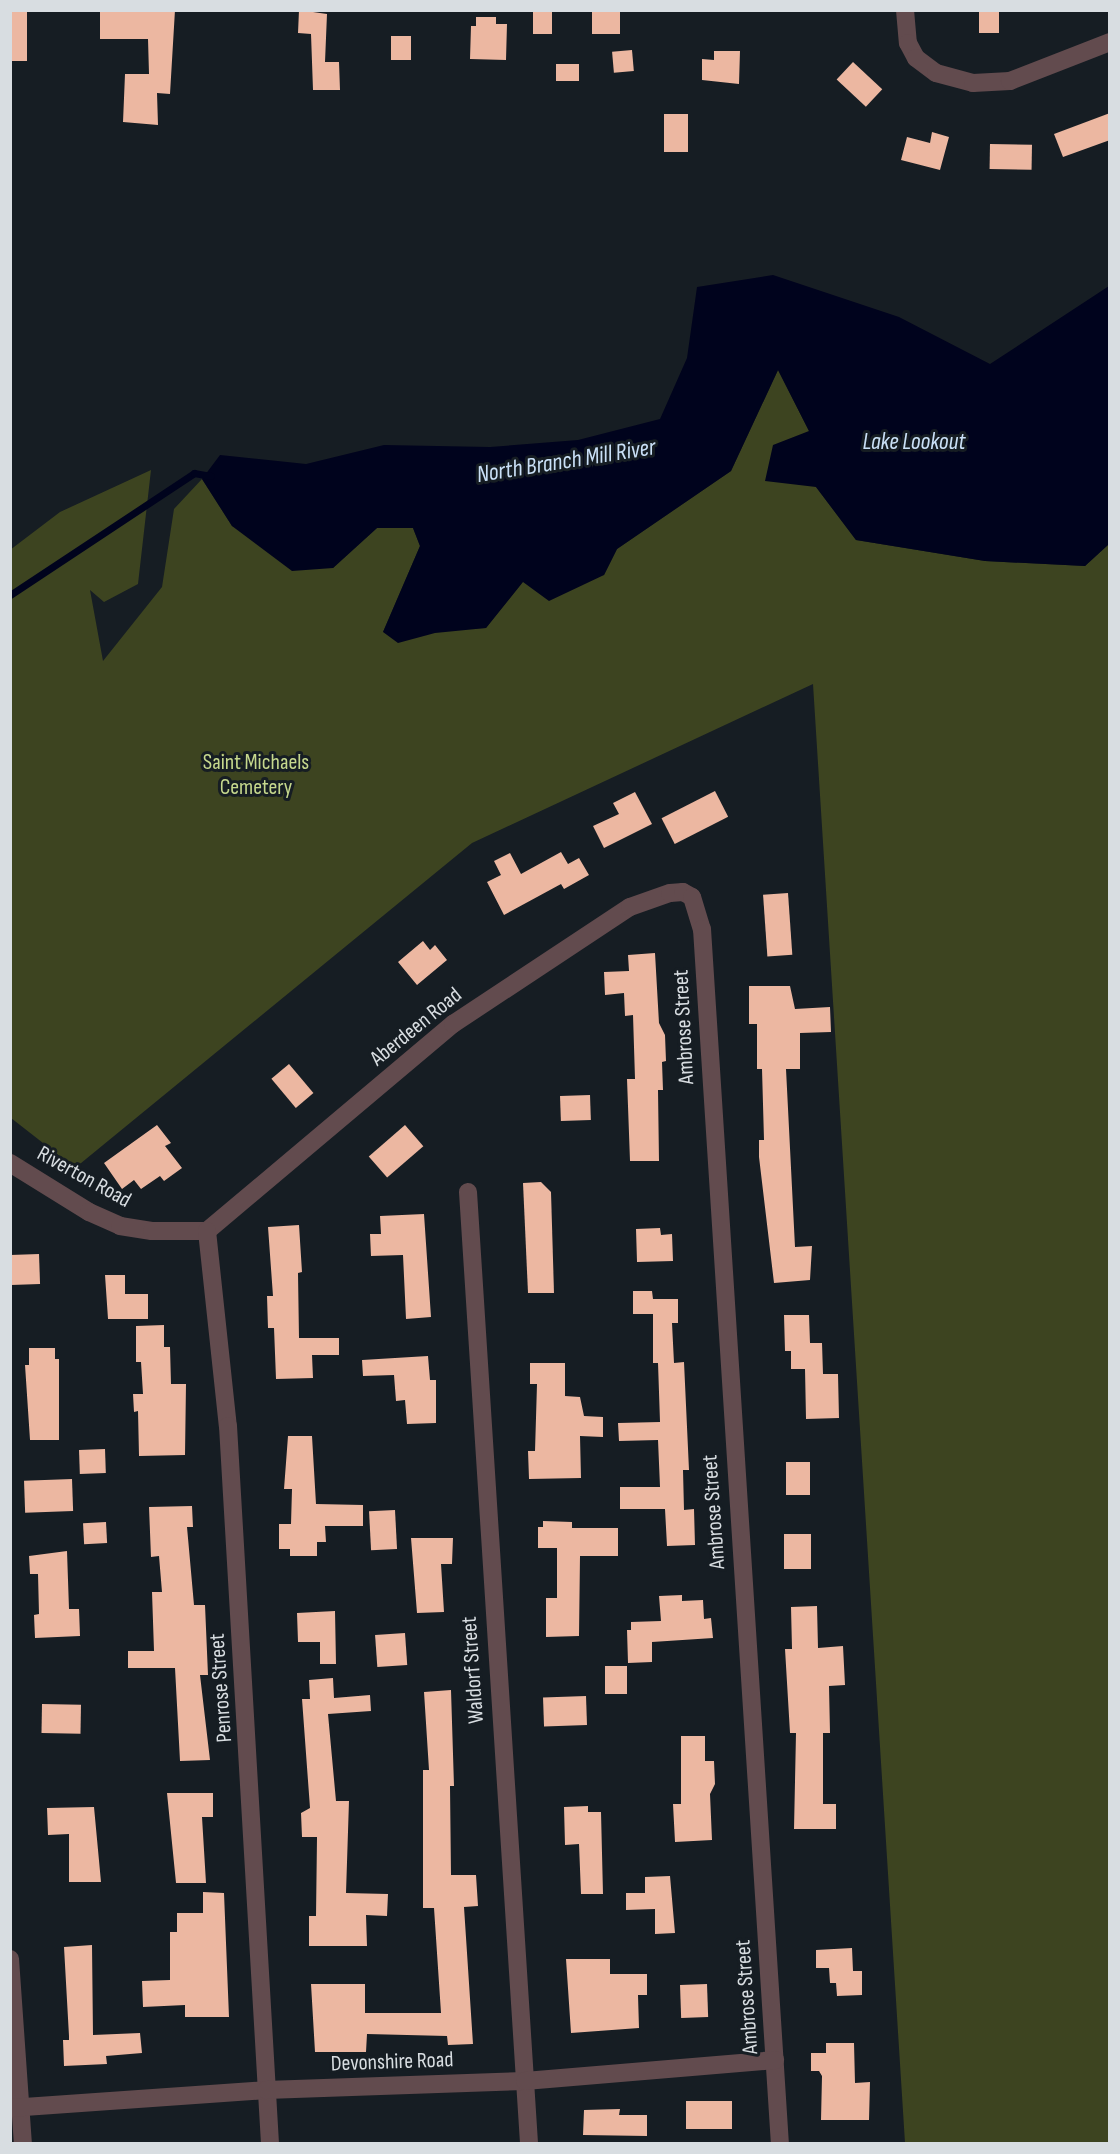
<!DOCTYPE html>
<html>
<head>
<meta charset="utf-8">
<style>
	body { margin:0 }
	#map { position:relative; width:1120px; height:2154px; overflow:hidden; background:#161d23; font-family:"Sofia Sans Condensed",sans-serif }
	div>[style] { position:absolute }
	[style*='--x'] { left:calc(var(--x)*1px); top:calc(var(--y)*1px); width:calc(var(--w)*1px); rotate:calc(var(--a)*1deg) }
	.green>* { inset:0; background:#3d4420 }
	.water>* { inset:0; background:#00031d }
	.stream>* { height:7px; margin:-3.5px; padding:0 3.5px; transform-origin:3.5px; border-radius:3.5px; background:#00031d }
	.building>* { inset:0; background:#ecb7a1; transform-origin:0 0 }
	.minor>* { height:18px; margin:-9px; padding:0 9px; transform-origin:9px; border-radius:9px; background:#624b4e }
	span { translate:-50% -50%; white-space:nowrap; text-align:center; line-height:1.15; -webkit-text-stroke:6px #161d23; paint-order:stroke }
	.park-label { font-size:22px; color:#c6d88d }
	.street-label { font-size:22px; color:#d8dde1 }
	.water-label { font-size:24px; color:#cae0f7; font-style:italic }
	.frame { position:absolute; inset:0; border:12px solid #d8dde1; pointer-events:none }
</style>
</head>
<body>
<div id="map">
	<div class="green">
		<i style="clip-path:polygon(778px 370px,809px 431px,816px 487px,856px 540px,985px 561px,1085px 566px,1109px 544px,1109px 2143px,905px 2143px,813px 684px,472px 843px,75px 1168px,11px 1118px,10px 550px,60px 512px,151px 470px,138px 584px,104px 602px,90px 590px,103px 661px,162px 587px,174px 509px,202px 479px,232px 526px,333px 568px,377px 528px,413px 528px,420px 546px,383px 632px,486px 628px,523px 581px,604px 575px,617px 549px,731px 471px)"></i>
	</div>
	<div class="water">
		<i style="clip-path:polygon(773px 275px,899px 317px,990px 364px,1109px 286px,1109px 544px,1085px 566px,985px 561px,856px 540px,816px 487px,765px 481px,773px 445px,809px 431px,778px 370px,731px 471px,617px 549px,604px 575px,549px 601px,523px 582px,486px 628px,435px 633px,398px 643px,383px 632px,420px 546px,413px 528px,377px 528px,333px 568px,292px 571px,232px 526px,202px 479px,220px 455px,306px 464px,384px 445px,490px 447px,578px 440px,660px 419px,687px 358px,697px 287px)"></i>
	</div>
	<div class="stream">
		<i style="--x:10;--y:595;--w:221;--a:-33.5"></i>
		<i style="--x:194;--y:473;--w:17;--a:10"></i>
	</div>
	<div class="building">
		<i style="left:10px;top:10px;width:17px;height:51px"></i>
		<i style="clip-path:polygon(175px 10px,170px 94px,157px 93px,158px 125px,123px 122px,125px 74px,149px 74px,148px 39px,100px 39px,100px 11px)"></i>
		<i style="clip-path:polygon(299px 10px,327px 14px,325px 62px,339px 62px,340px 90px,313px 90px,311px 34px,298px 33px)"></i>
		<i style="left:533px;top:10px;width:19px;height:24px"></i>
		<i style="left:592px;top:10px;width:28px;height:24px"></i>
		<i style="left:979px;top:10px;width:20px;height:23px"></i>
		<i style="clip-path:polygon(476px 17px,496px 17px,496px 24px,507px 24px,506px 60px,470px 59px,471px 26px,476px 26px)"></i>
		<i style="left:391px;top:36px;width:20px;height:24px"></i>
		<i style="left:632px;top:50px;width:21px;height:20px;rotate:85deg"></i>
		<i style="clip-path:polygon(714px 51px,740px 51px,739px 84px,702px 80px,702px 59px,714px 60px)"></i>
		<i style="left:853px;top:62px;width:40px;height:24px;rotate:43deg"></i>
		<i style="left:556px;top:64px;width:23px;height:17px"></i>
		<i style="clip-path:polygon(1110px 113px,1110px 140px,1063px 157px,1054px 134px)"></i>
		<i style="left:664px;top:114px;width:24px;height:38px"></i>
		<i style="clip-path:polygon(932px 132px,949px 137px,940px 170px,901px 160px,907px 137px,930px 143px)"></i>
		<i style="left:990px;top:144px;width:42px;height:25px;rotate:1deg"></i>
		<i style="left:715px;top:791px;width:29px;height:60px;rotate:63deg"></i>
		<i style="clip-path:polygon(635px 792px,652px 824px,604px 848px,593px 826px,619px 814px,613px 803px)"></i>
		<i style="clip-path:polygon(561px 852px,568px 864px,579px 858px,589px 875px,564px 889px,561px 884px,504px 915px,487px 882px,501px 875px,494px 861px,510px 853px,521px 874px)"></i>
		<i style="left:788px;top:893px;width:62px;height:25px;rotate:86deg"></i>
		<i style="clip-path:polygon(423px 941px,430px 950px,435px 945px,447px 960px,417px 985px,398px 962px)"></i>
		<i style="clip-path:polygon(655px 953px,659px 1023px,665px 1035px,666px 1061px,662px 1062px,663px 1090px,658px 1090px,659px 1161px,630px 1161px,627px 1079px,635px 1079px,633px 1015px,625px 1016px,624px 993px,605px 995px,604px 972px,629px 971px,628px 955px)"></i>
		<i style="clip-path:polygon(749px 986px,790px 986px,795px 1009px,830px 1007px,831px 1032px,800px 1033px,800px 1069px,786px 1069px,795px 1247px,812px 1246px,810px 1280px,774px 1283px,759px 1157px,759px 1140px,764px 1140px,762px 1069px,757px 1069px,757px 1024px,749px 1024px)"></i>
		<i style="left:289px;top:1064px;width:38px;height:23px;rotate:50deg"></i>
		<i style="left:590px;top:1095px;width:25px;height:30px;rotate:88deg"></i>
		<i style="clip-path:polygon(157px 1125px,171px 1143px,165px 1146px,182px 1168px,164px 1181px,160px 1176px,141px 1189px,134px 1180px,122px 1189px,104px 1163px)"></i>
		<i style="left:405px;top:1125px;width:28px;height:48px;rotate:49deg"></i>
		<i style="clip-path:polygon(541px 1182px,551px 1192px,554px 1293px,528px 1293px,523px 1183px)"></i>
		<i style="clip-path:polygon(424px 1214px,431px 1317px,406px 1319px,403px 1255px,371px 1256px,370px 1234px,381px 1234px,380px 1216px)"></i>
		<i style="clip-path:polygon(299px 1225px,302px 1272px,298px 1273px,299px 1338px,339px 1338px,339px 1355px,312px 1355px,313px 1378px,276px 1379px,274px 1328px,268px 1328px,267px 1296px,273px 1296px,268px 1227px)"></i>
		<i style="clip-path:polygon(660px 1228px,661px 1235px,672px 1234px,673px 1261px,637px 1262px,636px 1229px)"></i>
		<i style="left:39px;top:1254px;width:30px;height:29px;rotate:88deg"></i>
		<i style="clip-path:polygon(105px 1275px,125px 1275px,125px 1294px,148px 1294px,148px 1319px,108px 1319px)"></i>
		<i style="clip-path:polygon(633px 1291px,652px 1291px,653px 1299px,678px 1299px,678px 1323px,672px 1323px,674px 1363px,684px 1362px,689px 1470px,683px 1470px,684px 1510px,694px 1509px,695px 1545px,667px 1546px,665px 1509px,620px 1509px,620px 1487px,660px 1487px,658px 1440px,619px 1441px,618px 1423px,660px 1422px,658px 1363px,653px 1363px,653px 1314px,633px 1314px)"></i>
		<i style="clip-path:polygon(784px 1315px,809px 1315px,810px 1343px,822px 1343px,823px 1374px,838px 1374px,839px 1418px,806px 1419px,805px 1369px,791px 1369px,791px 1351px,785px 1351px)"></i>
		<i style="clip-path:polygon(164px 1325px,164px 1347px,170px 1347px,171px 1384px,186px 1384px,185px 1455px,139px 1456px,138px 1411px,134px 1412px,133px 1394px,143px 1394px,141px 1362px,136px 1362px,136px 1326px)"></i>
		<i style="clip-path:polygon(29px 1348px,55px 1348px,55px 1359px,59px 1359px,59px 1440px,30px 1440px,25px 1365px,29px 1365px)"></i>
		<i style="clip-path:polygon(428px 1356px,430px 1380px,436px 1380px,436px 1423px,407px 1424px,405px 1400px,396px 1401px,394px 1375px,363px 1376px,362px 1360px)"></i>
		<i style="clip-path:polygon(530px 1363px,565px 1363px,565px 1396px,580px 1397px,584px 1416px,603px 1417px,603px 1437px,580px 1436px,581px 1478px,529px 1479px,528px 1451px,535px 1451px,537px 1384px,530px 1384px)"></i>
		<i style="clip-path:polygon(288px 1436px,312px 1436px,316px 1504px,363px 1505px,363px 1526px,325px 1526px,326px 1542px,317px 1542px,317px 1556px,290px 1556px,290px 1549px,279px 1549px,279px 1524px,291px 1524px,292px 1489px,284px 1489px)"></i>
		<i style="left:105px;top:1449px;width:24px;height:26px;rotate:88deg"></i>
		<i style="left:786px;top:1462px;width:24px;height:33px"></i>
		<i style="left:72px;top:1479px;width:32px;height:48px;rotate:88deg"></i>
		<i style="clip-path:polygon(192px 1506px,193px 1527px,187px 1527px,194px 1605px,205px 1605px,208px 1675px,200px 1675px,210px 1760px,180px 1761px,175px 1668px,128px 1668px,128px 1651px,154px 1651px,152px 1592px,162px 1592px,159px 1556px,151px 1557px,149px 1507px)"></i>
		<i style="left:395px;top:1510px;width:39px;height:26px;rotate:87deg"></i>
		<i style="clip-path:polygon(543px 1521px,572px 1522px,572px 1528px,618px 1528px,618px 1556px,580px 1556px,579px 1636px,546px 1637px,546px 1598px,557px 1598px,557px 1548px,538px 1548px,538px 1527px,543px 1527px)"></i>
		<i style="left:106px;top:1522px;width:21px;height:23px;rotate:87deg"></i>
		<i style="left:784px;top:1534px;width:27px;height:35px"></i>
		<i style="clip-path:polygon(411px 1538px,453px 1538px,452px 1564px,441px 1564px,444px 1612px,417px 1613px)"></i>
		<i style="clip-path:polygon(67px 1551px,69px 1609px,79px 1609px,80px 1636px,35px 1638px,34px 1615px,39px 1614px,38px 1574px,30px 1574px,29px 1556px)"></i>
		<i style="clip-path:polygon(682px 1595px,682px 1601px,703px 1600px,704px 1619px,711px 1618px,713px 1638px,652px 1642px,652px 1662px,628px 1663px,627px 1630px,631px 1630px,631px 1622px,661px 1621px,659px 1596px)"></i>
		<i style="clip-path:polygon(817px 1606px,818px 1648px,843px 1646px,845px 1685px,829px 1686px,830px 1733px,823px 1733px,823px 1804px,836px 1804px,836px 1829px,794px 1829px,796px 1733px,790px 1733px,785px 1649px,792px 1649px,791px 1607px)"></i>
		<i style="clip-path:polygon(335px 1611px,336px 1664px,320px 1664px,320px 1642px,298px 1642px,297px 1613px)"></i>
		<i style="left:405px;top:1633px;width:32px;height:30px;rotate:86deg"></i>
		<i style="left:605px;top:1666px;width:22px;height:28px"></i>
		<i style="clip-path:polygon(333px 1678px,334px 1698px,370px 1695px,371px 1711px,328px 1714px,336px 1801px,349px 1801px,346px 1893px,388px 1894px,387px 1916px,366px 1915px,367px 1946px,309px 1946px,309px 1916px,316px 1916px,317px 1837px,302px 1837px,301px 1813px,310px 1808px,302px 1699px,310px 1699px,309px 1680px)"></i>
		<i style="clip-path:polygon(451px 1690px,454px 1786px,450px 1786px,451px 1875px,476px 1875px,478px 1906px,464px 1907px,473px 2044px,448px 2045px,447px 2036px,367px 2034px,366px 2052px,315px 2052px,311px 1984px,365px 1984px,365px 2013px,441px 2013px,434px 1908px,423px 1908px,423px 1770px,429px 1770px,424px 1692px)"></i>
		<i style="left:586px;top:1696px;width:29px;height:43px;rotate:88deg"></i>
		<i style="left:42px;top:1704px;width:39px;height:29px;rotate:1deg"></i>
		<i style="clip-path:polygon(681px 1736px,705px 1736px,705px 1761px,714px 1761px,715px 1784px,710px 1794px,712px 1840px,675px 1842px,673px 1804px,681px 1804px)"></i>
		<i style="clip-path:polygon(167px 1793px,213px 1793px,213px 1817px,202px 1817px,206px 1883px,176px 1883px)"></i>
		<i style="clip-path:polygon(588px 1806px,588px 1812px,601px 1812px,603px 1894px,581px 1894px,579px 1844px,565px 1845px,564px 1807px)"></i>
		<i style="clip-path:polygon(94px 1807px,101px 1882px,69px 1882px,69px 1834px,48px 1835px,47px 1808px)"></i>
		<i style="clip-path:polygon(670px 1876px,675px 1933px,655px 1934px,655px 1909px,626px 1910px,626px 1893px,645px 1893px,645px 1877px)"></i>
		<i style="clip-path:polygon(203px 1892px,224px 1893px,229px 2017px,185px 2017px,185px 2005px,143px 2007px,142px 1981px,170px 1980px,170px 1932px,177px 1932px,177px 1913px,203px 1913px)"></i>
		<i style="clip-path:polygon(92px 1945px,93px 2035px,140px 2033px,142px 2053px,106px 2056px,107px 2064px,64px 2066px,63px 2040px,69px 2040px,69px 2036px,64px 1947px)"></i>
		<i style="clip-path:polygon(852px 1948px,853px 1971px,862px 1971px,862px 1995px,837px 1996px,836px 1983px,830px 1983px,829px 1968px,816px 1968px,816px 1950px)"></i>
		<i style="clip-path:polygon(566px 1959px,610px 1959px,610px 1974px,647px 1974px,647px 1995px,638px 1995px,639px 2028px,571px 2033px)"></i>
		<i style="left:707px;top:1984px;width:33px;height:27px;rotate:88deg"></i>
		<i style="clip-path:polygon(826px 2043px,854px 2043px,855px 2083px,870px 2082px,869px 2120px,821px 2120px,822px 2076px,819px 2071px,811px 2071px,811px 2053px,826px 2053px)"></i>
		<i style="left:686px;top:2101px;width:46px;height:28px"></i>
		<i style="clip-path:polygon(620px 2109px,619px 2115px,647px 2115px,647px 2136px,583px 2135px,584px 2110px)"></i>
	</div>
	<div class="minor">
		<i style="--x:905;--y:10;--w:33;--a:85"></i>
		<i style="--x:908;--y:43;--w:17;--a:62"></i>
		<i style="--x:916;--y:58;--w:25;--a:37"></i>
		<i style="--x:936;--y:73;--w:38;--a:15"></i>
		<i style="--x:973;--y:83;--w:37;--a:-3"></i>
		<i style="--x:1010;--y:81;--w:107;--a:-21.3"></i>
		<i style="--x:10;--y:1163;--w:93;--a:31.8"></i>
		<i style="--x:89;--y:1212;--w:34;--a:24"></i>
		<i style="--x:120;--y:1226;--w:32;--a:9"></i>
		<i style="--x:152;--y:1231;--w:55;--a:0"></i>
		<i style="--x:207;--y:1231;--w:322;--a:-40.1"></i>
		<i style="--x:453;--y:1024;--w:212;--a:-33.5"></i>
		<i style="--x:630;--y:907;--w:42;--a:-19.3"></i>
		<i style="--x:670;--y:893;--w:13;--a:-4"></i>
		<i style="--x:683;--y:892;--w:10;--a:29"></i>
		<i style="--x:692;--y:897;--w:34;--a:73"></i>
		<i style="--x:702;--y:929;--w:1218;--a:86.33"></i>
		<i style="--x:468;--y:1192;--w:954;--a:86.33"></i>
		<i style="--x:207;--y:1231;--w:196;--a:83.9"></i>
		<i style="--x:228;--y:1426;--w:719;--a:86.65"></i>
		<i style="--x:10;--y:1959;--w:185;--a:86"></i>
		<i style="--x:10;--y:2108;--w:257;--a:-4"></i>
		<i style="--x:266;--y:2090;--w:259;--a:-2"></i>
		<i style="--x:525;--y:2081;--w:251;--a:-4.8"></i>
	</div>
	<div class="park-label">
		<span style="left:256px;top:775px">Saint Michaels<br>Cemetery</span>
	</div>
	<div class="street-label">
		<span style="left:416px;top:1027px;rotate:-39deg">Aberdeen Road</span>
		<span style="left:684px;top:1027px;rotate:-93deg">Ambrose Street</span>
		<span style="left:84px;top:1177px;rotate:29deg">Riverton Road</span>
		<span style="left:714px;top:1512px;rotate:-94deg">Ambrose Street</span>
		<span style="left:473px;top:1670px;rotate:-94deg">Waldorf Street</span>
		<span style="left:221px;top:1688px;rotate:-94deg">Penrose Street</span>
		<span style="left:747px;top:1997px;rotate:-94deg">Ambrose Street</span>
		<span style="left:392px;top:2062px;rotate:-2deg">Devonshire Road</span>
	</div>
	<div class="water-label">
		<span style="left:914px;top:442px">Lake Lookout</span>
		<span style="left:566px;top:461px;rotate:-9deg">North Branch Mill River</span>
	</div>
	<div class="frame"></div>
</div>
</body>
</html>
